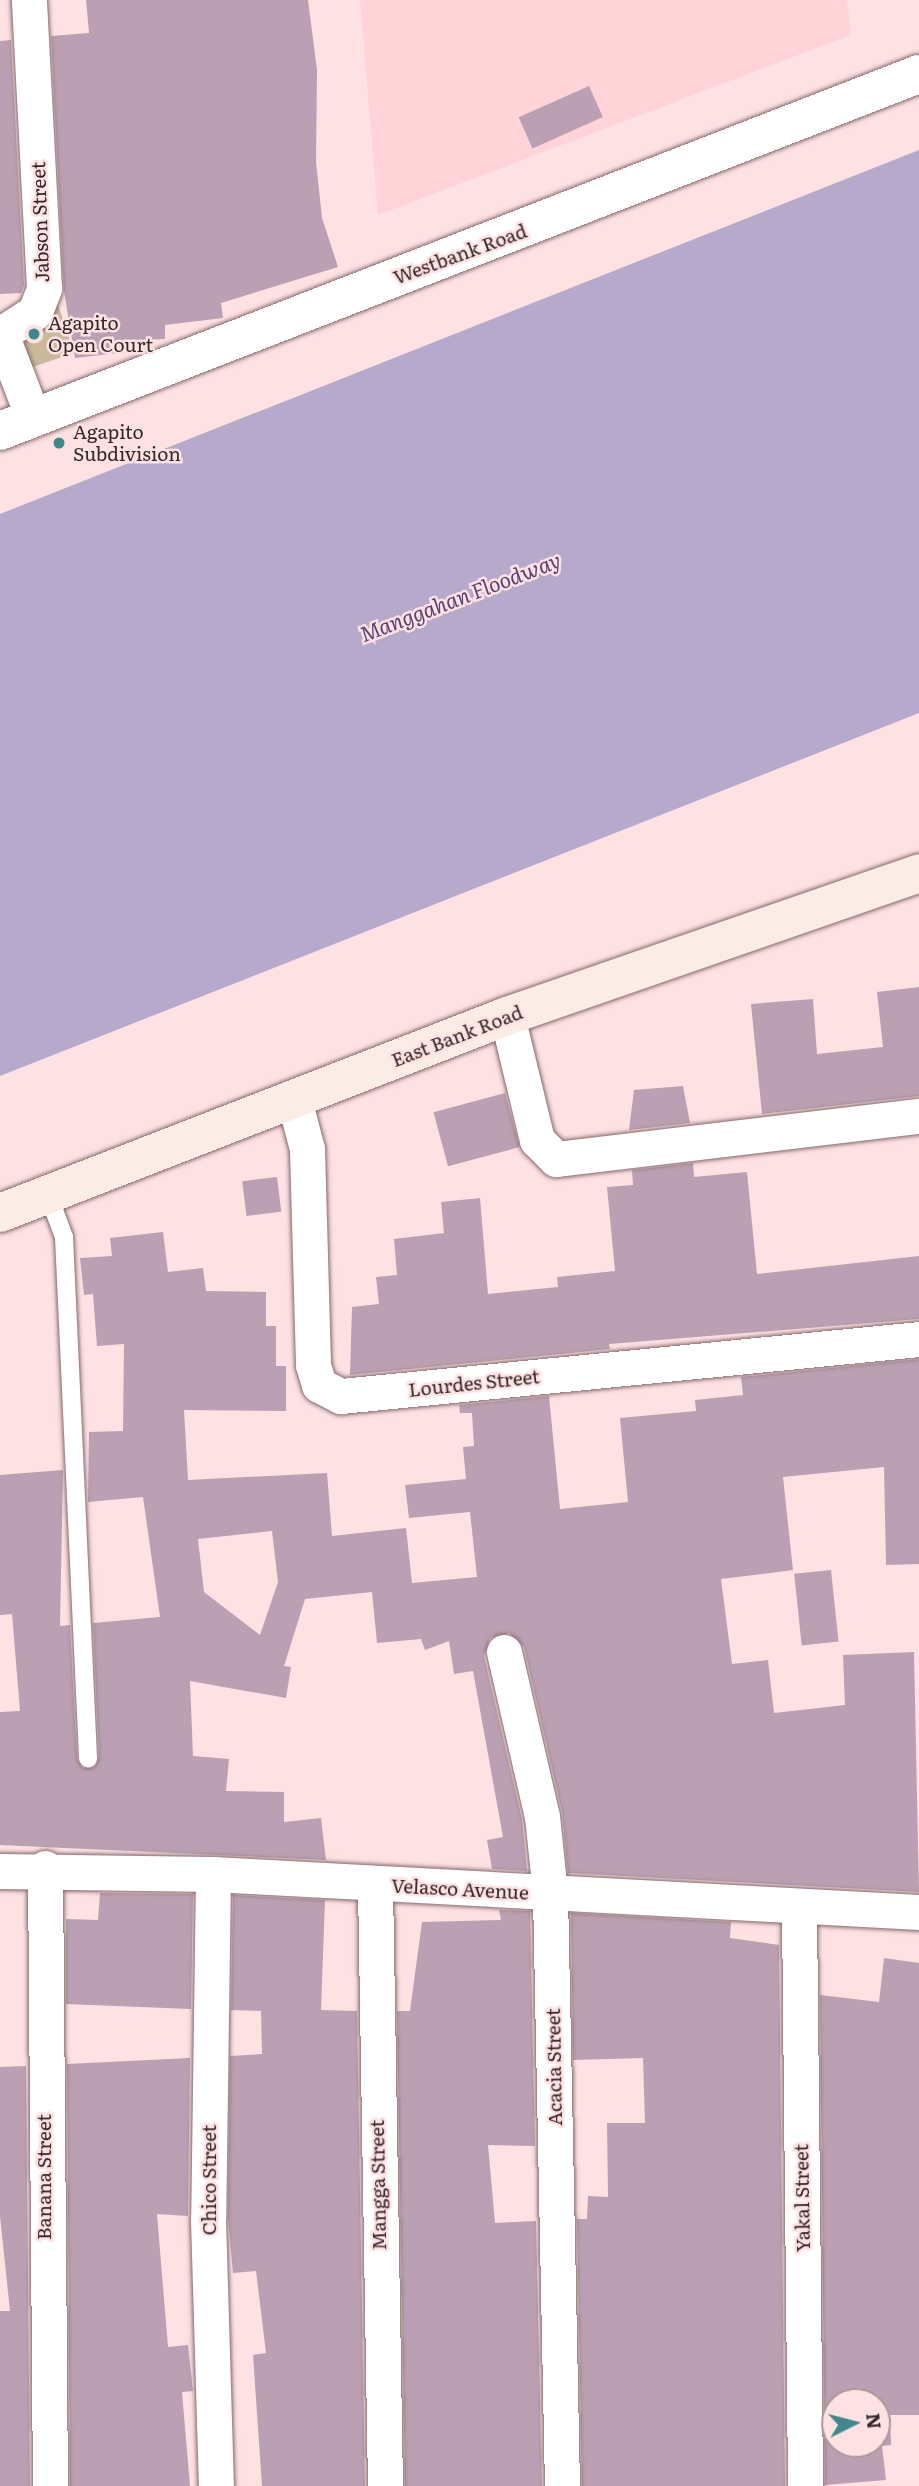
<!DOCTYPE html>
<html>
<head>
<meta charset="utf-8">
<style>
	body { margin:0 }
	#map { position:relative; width:919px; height:2486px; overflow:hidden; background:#fde1e3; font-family:Literata,serif }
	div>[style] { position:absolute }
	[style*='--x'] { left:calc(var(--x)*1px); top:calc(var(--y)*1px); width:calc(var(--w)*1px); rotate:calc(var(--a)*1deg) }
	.built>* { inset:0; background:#ffd3d7 }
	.green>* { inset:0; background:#cab99b }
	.water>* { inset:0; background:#b6a9cb }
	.building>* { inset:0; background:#baa0b2; transform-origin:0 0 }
	.roads { filter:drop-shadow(0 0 2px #86686b) drop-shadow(0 0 2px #86686b) }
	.service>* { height:18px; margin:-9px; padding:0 9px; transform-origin:9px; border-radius:9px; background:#fff }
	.minor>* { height:35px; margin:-17.5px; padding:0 17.5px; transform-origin:17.5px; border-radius:17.5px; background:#fff }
	.tertiary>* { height:38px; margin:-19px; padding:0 19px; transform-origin:19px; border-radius:19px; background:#fff }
	.secondary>* { height:38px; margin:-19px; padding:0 19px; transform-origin:19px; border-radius:19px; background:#fbece5 }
	.dots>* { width:19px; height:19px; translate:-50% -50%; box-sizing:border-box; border:4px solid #fde1e3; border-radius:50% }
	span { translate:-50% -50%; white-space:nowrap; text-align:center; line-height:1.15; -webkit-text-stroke:5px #fde1e3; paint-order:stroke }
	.street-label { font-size:19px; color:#342728 }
	.poi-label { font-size:19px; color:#342728 }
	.left { translate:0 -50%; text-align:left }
	.water-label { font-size:21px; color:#574372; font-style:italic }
	.north { position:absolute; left:821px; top:2388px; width:70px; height:70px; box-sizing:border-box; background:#fde1e3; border:2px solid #ad9798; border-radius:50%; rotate:84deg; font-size:19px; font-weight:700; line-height:28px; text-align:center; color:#342728 }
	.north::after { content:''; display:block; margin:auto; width:24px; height:32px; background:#40888b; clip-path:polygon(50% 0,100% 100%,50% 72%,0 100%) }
</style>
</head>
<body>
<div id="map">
	<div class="built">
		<i style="clip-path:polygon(360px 0,847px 0,851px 35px,378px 215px)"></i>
	</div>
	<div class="green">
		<i style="clip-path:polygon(55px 296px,74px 353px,0 378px,0 315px)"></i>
	</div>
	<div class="water">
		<i style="clip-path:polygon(919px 150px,919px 713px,0 1076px,0 514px)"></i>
	</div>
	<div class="building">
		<i style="clip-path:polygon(86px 0,308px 0,317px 70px,316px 162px,322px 218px,338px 267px,221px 303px,223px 318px,165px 325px,165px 339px,125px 341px,127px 352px,75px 358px,64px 291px,51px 36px,89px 33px)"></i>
		<i style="clip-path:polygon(11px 40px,24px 285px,21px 293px,0 294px,0 41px)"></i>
		<i style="left:589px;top:86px;width:34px;height:77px;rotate:66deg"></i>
		<i style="clip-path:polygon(919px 987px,919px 1096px,762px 1114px,751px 1004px,813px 999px,817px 1054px,883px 1047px,877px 992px)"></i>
		<i style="clip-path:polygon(683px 1086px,690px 1123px,629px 1130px,634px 1090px)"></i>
		<i style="left:505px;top:1093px;width:56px;height:74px;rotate:75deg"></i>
		<i style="clip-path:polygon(693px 1163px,694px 1177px,747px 1172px,757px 1274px,919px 1256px,919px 1319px,609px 1344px,610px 1349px,350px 1375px,352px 1307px,379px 1304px,376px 1277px,397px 1275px,394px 1239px,444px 1233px,441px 1202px,480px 1198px,488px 1294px,558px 1287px,557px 1277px,615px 1271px,607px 1187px,633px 1185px,632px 1170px)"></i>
		<i style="left:277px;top:1177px;width:35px;height:35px;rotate:83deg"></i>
		<i style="clip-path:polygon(evenodd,163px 1232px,168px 1272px,203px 1268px,206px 1291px,266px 1292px,266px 1326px,276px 1326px,276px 1366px,286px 1366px,286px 1411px,184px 1410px,188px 1480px,327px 1473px,332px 1536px,406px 1528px,412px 1583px,477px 1577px,470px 1512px,409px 1518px,405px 1485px,466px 1479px,463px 1447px,474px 1446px,472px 1413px,460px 1413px,459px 1405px,549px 1396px,560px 1509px,628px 1502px,620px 1418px,696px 1411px,695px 1400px,743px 1395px,741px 1377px,919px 1359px,919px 1564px,886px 1565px,884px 1467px,783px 1477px,793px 1570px,721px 1579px,732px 1664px,768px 1660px,774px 1713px,845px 1705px,843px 1655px,914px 1652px,919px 1892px,568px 1873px,562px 1812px,524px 1647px,509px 1633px,490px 1638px,484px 1656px,522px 1819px,527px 1871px,492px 1869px,487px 1840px,503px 1837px,473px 1671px,454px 1674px,449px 1641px,425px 1650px,421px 1639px,377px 1643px,372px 1592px,305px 1599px,284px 1666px,291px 1667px,286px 1698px,190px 1681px,193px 1756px,229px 1759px,226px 1791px,284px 1792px,284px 1822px,321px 1818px,326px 1860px,0 1845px,0 1712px,20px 1711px,12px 1614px,0 1615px,0 1475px,63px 1470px,60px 1626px,70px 1625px,77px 1759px,83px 1768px,95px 1767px,99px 1757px,93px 1623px,160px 1617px,143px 1497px,88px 1502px,89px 1432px,123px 1431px,124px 1344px,97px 1346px,93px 1294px,84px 1295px,80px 1258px,112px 1256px,110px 1238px,163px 1232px,272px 1531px,278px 1582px,260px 1635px,204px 1592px,198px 1539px,272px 1531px)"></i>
		<i style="left:831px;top:1570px;width:72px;height:37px;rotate:84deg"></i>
		<i style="clip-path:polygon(100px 1893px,193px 1894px,191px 2009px,66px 2004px,66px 1919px,98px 1920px)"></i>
		<i style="clip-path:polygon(233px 1895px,325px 1900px,321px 2010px,357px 2011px,365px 2486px,262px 2486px,253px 2355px,266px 2353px,256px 2271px,233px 2273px,228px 2218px,230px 2056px,262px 2054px,261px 2011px,231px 2010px)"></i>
		<i style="clip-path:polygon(499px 1910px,530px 1911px,535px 2146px,488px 2145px,495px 2223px,536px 2221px,542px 2486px,405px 2486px,397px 2011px,410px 2011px,422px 1922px,501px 1920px)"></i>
		<i style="clip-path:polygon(571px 1913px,731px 1922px,730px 1938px,779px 1945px,785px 2486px,582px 2486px,577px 2219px,587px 2219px,588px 2196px,608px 2197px,607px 2123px,645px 2123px,643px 2058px,573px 2060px)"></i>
		<i style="clip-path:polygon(evenodd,884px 1958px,919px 1963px,919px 2415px,890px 2415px,891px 2445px,882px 2446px,886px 2480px,825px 2485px,820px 1995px,879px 2002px,884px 1958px,835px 2402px,877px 2402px,877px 2444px,835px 2444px,835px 2402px)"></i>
		<i style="clip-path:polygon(190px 2058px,188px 2216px,157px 2214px,168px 2347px,188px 2345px,193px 2391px,182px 2392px,190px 2486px,70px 2486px,67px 2064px)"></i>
		<i style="clip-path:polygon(26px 2066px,30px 2486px,0 2486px,0 2311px,10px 2311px,0 2216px,0 2067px)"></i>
	</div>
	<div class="roads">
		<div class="service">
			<i style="--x:48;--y:1194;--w:46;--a:69.6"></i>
			<i style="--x:64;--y:1237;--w:522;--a:87.36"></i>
		</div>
		<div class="minor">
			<i style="--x:1;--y:334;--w:40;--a:-32.9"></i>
			<i style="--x:35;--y:312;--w:26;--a:-69"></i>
			<i style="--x:44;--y:288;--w:288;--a:-93"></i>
			<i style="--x:1;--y:334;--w:90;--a:69.1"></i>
			<i style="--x:507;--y:1016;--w:128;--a:76.4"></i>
			<i style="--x:537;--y:1140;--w:27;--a:45"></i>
			<i style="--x:556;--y:1159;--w:366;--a:-6.8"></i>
			<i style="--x:294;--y:1099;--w:52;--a:75.4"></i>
			<i style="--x:307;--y:1149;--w:216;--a:88.4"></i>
			<i style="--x:313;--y:1365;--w:21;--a:73"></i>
			<i style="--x:319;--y:1385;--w:25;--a:27"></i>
			<i style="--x:341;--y:1396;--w:581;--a:-5.63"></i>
			<i style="--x:504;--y:1652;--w:168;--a:77"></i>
			<i style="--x:542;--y:1816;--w:78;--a:84.1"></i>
			<i style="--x:550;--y:1894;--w:592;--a:88.84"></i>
			<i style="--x:45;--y:1868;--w:618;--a:89.54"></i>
			<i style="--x:0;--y:1871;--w:213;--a:0.8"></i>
			<i style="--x:213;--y:1874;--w:707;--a:3.08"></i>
			<i style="--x:213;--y:1874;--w:345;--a:90.8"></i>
			<i style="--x:208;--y:2219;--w:267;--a:88.3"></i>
			<i style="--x:375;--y:1884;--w:602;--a:89.05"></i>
			<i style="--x:799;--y:1910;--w:576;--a:89.4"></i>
		</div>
		<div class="tertiary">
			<i style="--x:0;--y:431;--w:986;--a:-21.23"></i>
		</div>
		<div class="secondary">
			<i style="--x:0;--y:1213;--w:544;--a:-21.23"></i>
			<i style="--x:507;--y:1016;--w:436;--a:-19.1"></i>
		</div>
	</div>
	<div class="dots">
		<i style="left:34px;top:334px;background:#40888b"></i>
		<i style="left:59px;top:443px;background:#40888b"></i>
	</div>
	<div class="street-label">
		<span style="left:40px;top:222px;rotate:-92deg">Jabson Street</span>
		<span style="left:460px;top:254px;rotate:-20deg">Westbank Road</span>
		<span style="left:457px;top:1036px;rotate:-21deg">East Bank Road</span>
		<span style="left:474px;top:1383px;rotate:-6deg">Lourdes Street</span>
		<span style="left:460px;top:1889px;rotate:3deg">Velasco Avenue</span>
		<span style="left:554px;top:2067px;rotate:-91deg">Acacia Street</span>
		<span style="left:44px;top:2177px;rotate:-90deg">Banana Street</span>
		<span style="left:209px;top:2180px;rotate:-90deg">Chico Street</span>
		<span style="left:378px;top:2185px;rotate:-91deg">Mangga Street</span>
		<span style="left:802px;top:2198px;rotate:-91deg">Yakal Street</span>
	</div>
	<div class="poi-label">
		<span class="left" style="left:48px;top:334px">Agapito<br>Open Court</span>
		<span class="left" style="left:73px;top:443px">Agapito<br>Subdivision</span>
	</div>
	<div class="water-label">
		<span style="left:460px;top:596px;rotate:-21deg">Manggahan Floodway</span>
	</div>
	<div class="north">N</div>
</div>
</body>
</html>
